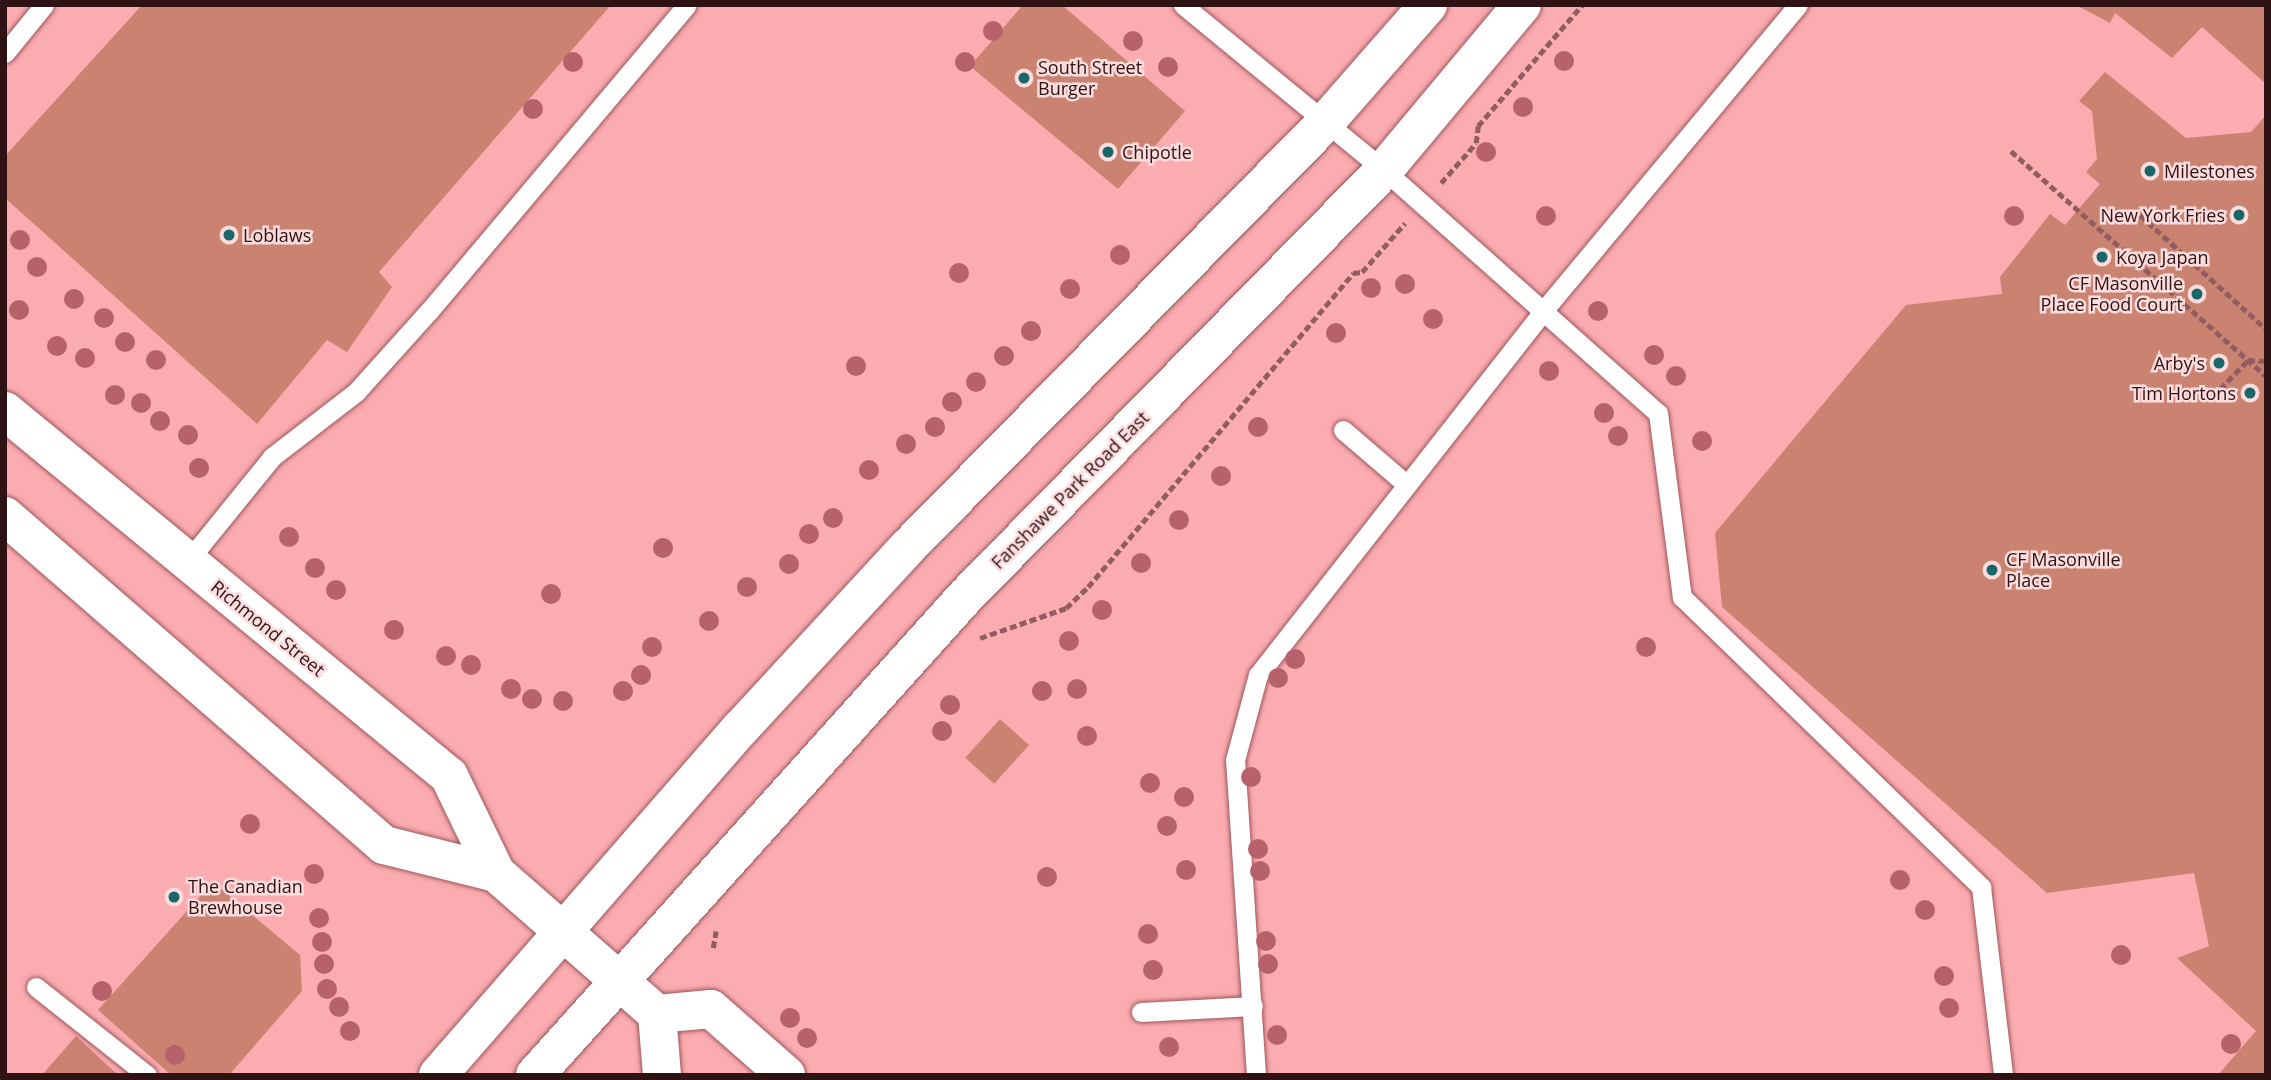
<!DOCTYPE html>
<html>
<head>
<meta charset="utf-8">
<style>
	body { margin:0 }
	#map { position:relative; width:2271px; height:1080px; overflow:hidden; background:#fbacb0; font-family:"Open Sans",sans-serif }
	div>[style] { position:absolute }
	[style*='--x'] { left:calc(var(--x)*1px); top:calc(var(--y)*1px); width:calc(var(--w)*1px); rotate:calc(var(--a)*1deg) }
	.building>* { inset:0; background:#ca8370; transform-origin:0 0 }
	.path>* { height:4.5px; margin-top:-2.25px; transform-origin:0; background:repeating-linear-gradient(90deg,#925d60 0 7px,transparent 0 10.5px) }
	.roads { filter:drop-shadow(0 0 2px #9d565b) drop-shadow(0 0 2px #9d565b) }
	.service>* { height:19px; margin:-9.5px; padding:0 9.5px; transform-origin:9.5px; border-radius:9.5px; background:#fff }
	.secondary>* { height:38px; margin:-19px; padding:0 19px; transform-origin:19px; border-radius:19px; background:#fff }
	.trees>* { width:20px; height:20px; margin:-10px; border-radius:50%; background:#b7616a }
	.dots>* { width:19px; height:19px; translate:-50% -50%; box-sizing:border-box; border:4px solid #fddcdd; border-radius:50% }
	span { translate:-50% -50%; white-space:nowrap; text-align:center; line-height:1.15; -webkit-text-stroke:5px #fddcdd; paint-order:stroke }
	.poi-label { font-size:18px; color:#2e1214 }
	.left { translate:0 -50%; text-align:left }
	.right { translate:-100% -50%; text-align:right }
	.street-label { font-size:18px; color:#2e1214 }
	.frame { position:absolute; inset:0; border:7px solid #2e1214; pointer-events:none }
</style>
</head>
<body>
<div id="map">
	<div class="building">
		<i style="clip-path:polygon(142px 5px,611px 5px,379px 272px,392px 287px,347px 352px,327px 340px,257px 424px,5px 198px,5px 156px)"></i>
		<i style="clip-path:polygon(1023px 5px,1062px 5px,1185px 111px,1118px 189px,970px 66px)"></i>
		<i style="clip-path:polygon(2076px 5px,2266px 5px,2266px 84px,2202px 27px,2172px 58px,2115px 13px,2110px 23px)"></i>
		<i style="clip-path:polygon(2105px 72px,2186px 138px,2251px 132px,2266px 115px,2266px 1075px,2218px 1075px,2256px 1031px,2177px 958px,2209px 946px,2194px 873px,2047px 893px,1722px 607px,1715px 533px,1906px 305px,2002px 294px,2000px 277px,2050px 214px,2065px 225px,2100px 184px,2086px 172px,2097px 159px,2092px 111px,2079px 101px)"></i>
		<i style="left:1000px;top:719px;width:39px;height:52px;rotate:42deg"></i>
		<i style="clip-path:polygon(213px 882px,300px 955px,302px 991px,229px 1075px,171px 1075px,98px 1010px)"></i>
		<i style="clip-path:polygon(76px 1036px,118px 1075px,42px 1075px)"></i>
	</div>
	<div class="path">
		<i style="--x:2011;--y:151;--w:340;--a:41.4"></i>
		<i style="--x:1441;--y:183;--w:53;--a:-48.8"></i>
		<i style="--x:1476;--y:143;--w:17;--a:-83"></i>
		<i style="--x:1478;--y:126;--w:160;--a:-49.3"></i>
		<i style="--x:2140;--y:215;--w:170;--a:42.1"></i>
		<i style="--x:2220;--y:389;--w:40;--a:-46"></i>
		<i style="--x:2248;--y:360;--w:18;--a:3"></i>
		<i style="--x:980;--y:638;--w:91;--a:-19.2"></i>
		<i style="--x:1066;--y:608;--w:30;--a:-44"></i>
		<i style="--x:1088;--y:587;--w:411;--a:-49.8"></i>
		<i style="--x:1353;--y:273;--w:9;--a:-6"></i>
		<i style="--x:1362;--y:272;--w:65;--a:-48.7"></i>
		<i style="--x:713;--y:948;--w:17;--a:-80"></i>
	</div>
	<div class="roads">
		<div class="service">
			<i style="--x:1183;--y:5;--w:260;--a:39.4"></i>
			<i style="--x:1384;--y:170;--w:366;--a:41.6"></i>
			<i style="--x:1658;--y:413;--w:186;--a:82.6"></i>
			<i style="--x:1682;--y:597;--w:417;--a:44.1"></i>
			<i style="--x:1981;--y:887;--w:189;--a:83.3"></i>
			<i style="--x:5;--y:53;--w:62;--a:-50.9"></i>
			<i style="--x:1343;--y:430;--w:83;--a:40.6"></i>
			<i style="--x:187;--y:562;--w:135;--a:-51"></i>
			<i style="--x:272;--y:457;--w:106;--a:-37.7"></i>
			<i style="--x:356;--y:392;--w:109;--a:-48"></i>
			<i style="--x:429;--y:311;--w:400;--a:-49.9"></i>
			<i style="--x:36;--y:987;--w:142;--a:38.4"></i>
			<i style="--x:1141;--y:1012;--w:112;--a:-3.1"></i>
			<i style="--x:1256;--y:1075;--w:316;--a:-93.8"></i>
			<i style="--x:1235;--y:760;--w:88;--a:-74.9"></i>
			<i style="--x:1258;--y:675;--w:462;--a:-51.9"></i>
			<i style="--x:1543;--y:311;--w:398;--a:-50.2"></i>
		</div>
		<div class="secondary">
			<i style="--x:5;--y:411;--w:575;--a:39.42"></i>
			<i style="--x:449;--y:776;--w:108;--a:64.1"></i>
			<i style="--x:496;--y:873;--w:214;--a:41.2"></i>
			<i style="--x:657;--y:1014;--w:61;--a:85.3"></i>
			<i style="--x:5;--y:516;--w:502;--a:40.96"></i>
			<i style="--x:384;--y:845;--w:115;--a:14"></i>
			<i style="--x:657;--y:1014;--w:54;--a:-5.3"></i>
			<i style="--x:711;--y:1009;--w:100;--a:41.3"></i>
			<i style="--x:438;--y:1075;--w:461;--a:-48.9"></i>
			<i style="--x:741;--y:728;--w:246;--a:-47.3"></i>
			<i style="--x:908;--y:547;--w:593;--a:-45.48"></i>
			<i style="--x:1324;--y:124;--w:158;--a:-48.8"></i>
			<i style="--x:535;--y:1075;--w:642;--a:-48.03"></i>
			<i style="--x:964;--y:598;--w:600;--a:-45.54"></i>
			<i style="--x:1384;--y:170;--w:215;--a:-50.1"></i>
		</div>
	</div>
	<div class="trees">
		<i style="left:993px;top:31px"></i>
		<i style="left:1133px;top:41px"></i>
		<i style="left:1564px;top:61px"></i>
		<i style="left:573px;top:62px"></i>
		<i style="left:965px;top:62px"></i>
		<i style="left:1168px;top:67px"></i>
		<i style="left:1523px;top:107px"></i>
		<i style="left:533px;top:109px"></i>
		<i style="left:1486px;top:152px"></i>
		<i style="left:1546px;top:216px"></i>
		<i style="left:2014px;top:216px"></i>
		<i style="left:20px;top:240px"></i>
		<i style="left:1120px;top:255px"></i>
		<i style="left:37px;top:267px"></i>
		<i style="left:959px;top:273px"></i>
		<i style="left:1405px;top:284px"></i>
		<i style="left:1371px;top:288px"></i>
		<i style="left:1070px;top:289px"></i>
		<i style="left:74px;top:299px"></i>
		<i style="left:19px;top:310px"></i>
		<i style="left:1598px;top:311px"></i>
		<i style="left:104px;top:318px"></i>
		<i style="left:1433px;top:319px"></i>
		<i style="left:1031px;top:331px"></i>
		<i style="left:1336px;top:333px"></i>
		<i style="left:125px;top:342px"></i>
		<i style="left:57px;top:346px"></i>
		<i style="left:1654px;top:355px"></i>
		<i style="left:1004px;top:356px"></i>
		<i style="left:85px;top:358px"></i>
		<i style="left:156px;top:360px"></i>
		<i style="left:856px;top:366px"></i>
		<i style="left:1549px;top:371px"></i>
		<i style="left:1676px;top:376px"></i>
		<i style="left:976px;top:382px"></i>
		<i style="left:115px;top:395px"></i>
		<i style="left:952px;top:402px"></i>
		<i style="left:141px;top:403px"></i>
		<i style="left:1604px;top:413px"></i>
		<i style="left:160px;top:421px"></i>
		<i style="left:935px;top:427px"></i>
		<i style="left:1258px;top:427px"></i>
		<i style="left:188px;top:435px"></i>
		<i style="left:1618px;top:436px"></i>
		<i style="left:1702px;top:441px"></i>
		<i style="left:906px;top:444px"></i>
		<i style="left:199px;top:468px"></i>
		<i style="left:869px;top:470px"></i>
		<i style="left:1221px;top:476px"></i>
		<i style="left:833px;top:518px"></i>
		<i style="left:1179px;top:520px"></i>
		<i style="left:809px;top:534px"></i>
		<i style="left:289px;top:537px"></i>
		<i style="left:663px;top:548px"></i>
		<i style="left:1141px;top:563px"></i>
		<i style="left:789px;top:564px"></i>
		<i style="left:315px;top:568px"></i>
		<i style="left:747px;top:587px"></i>
		<i style="left:336px;top:590px"></i>
		<i style="left:551px;top:594px"></i>
		<i style="left:1102px;top:610px"></i>
		<i style="left:709px;top:621px"></i>
		<i style="left:394px;top:630px"></i>
		<i style="left:1069px;top:641px"></i>
		<i style="left:652px;top:647px"></i>
		<i style="left:1646px;top:647px"></i>
		<i style="left:446px;top:656px"></i>
		<i style="left:1295px;top:659px"></i>
		<i style="left:471px;top:665px"></i>
		<i style="left:641px;top:675px"></i>
		<i style="left:1278px;top:678px"></i>
		<i style="left:511px;top:689px"></i>
		<i style="left:1077px;top:689px"></i>
		<i style="left:623px;top:691px"></i>
		<i style="left:1042px;top:691px"></i>
		<i style="left:532px;top:699px"></i>
		<i style="left:563px;top:701px"></i>
		<i style="left:950px;top:705px"></i>
		<i style="left:942px;top:731px"></i>
		<i style="left:1087px;top:736px"></i>
		<i style="left:1251px;top:777px"></i>
		<i style="left:1150px;top:783px"></i>
		<i style="left:1184px;top:797px"></i>
		<i style="left:250px;top:824px"></i>
		<i style="left:1167px;top:826px"></i>
		<i style="left:1258px;top:849px"></i>
		<i style="left:1186px;top:870px"></i>
		<i style="left:1260px;top:871px"></i>
		<i style="left:314px;top:874px"></i>
		<i style="left:1047px;top:877px"></i>
		<i style="left:1900px;top:880px"></i>
		<i style="left:1925px;top:910px"></i>
		<i style="left:319px;top:918px"></i>
		<i style="left:1148px;top:934px"></i>
		<i style="left:1266px;top:941px"></i>
		<i style="left:322px;top:942px"></i>
		<i style="left:2121px;top:955px"></i>
		<i style="left:324px;top:964px"></i>
		<i style="left:1268px;top:964px"></i>
		<i style="left:1153px;top:970px"></i>
		<i style="left:1944px;top:976px"></i>
		<i style="left:327px;top:989px"></i>
		<i style="left:102px;top:991px"></i>
		<i style="left:339px;top:1007px"></i>
		<i style="left:1949px;top:1008px"></i>
		<i style="left:790px;top:1018px"></i>
		<i style="left:350px;top:1031px"></i>
		<i style="left:1277px;top:1035px"></i>
		<i style="left:807px;top:1038px"></i>
		<i style="left:2231px;top:1044px"></i>
		<i style="left:1169px;top:1047px"></i>
		<i style="left:175px;top:1055px"></i>
	</div>
	<div class="dots">
		<i style="left:1024px;top:78px;background:#196768"></i>
		<i style="left:1108px;top:152px;background:#196768"></i>
		<i style="left:2150px;top:171px;background:#196768"></i>
		<i style="left:2239px;top:215px;background:#196768"></i>
		<i style="left:229px;top:235px;background:#196768"></i>
		<i style="left:2102px;top:257px;background:#196768"></i>
		<i style="left:2197px;top:294px;background:#196768"></i>
		<i style="left:2219px;top:363px;background:#196768"></i>
		<i style="left:2250px;top:393px;background:#196768"></i>
		<i style="left:1992px;top:570px;background:#196768"></i>
		<i style="left:174px;top:897px;background:#196768"></i>
	</div>
	<div class="poi-label">
		<span class="left" style="left:1038px;top:78px">South Street<br>Burger</span>
		<span class="left" style="left:1122px;top:152px">Chipotle</span>
		<span class="left" style="left:2164px;top:171px">Milestones</span>
		<span class="right" style="left:2225px;top:215px">New York Fries</span>
		<span class="left" style="left:243px;top:235px">Loblaws</span>
		<span class="left" style="left:2116px;top:257px">Koya Japan</span>
		<span class="right" style="left:2183px;top:294px">CF Masonville<br>Place Food Court</span>
		<span class="right" style="left:2205px;top:363px">Arby's</span>
		<span class="right" style="left:2236px;top:393px">Tim Hortons</span>
		<span class="left" style="left:2006px;top:570px">CF Masonville<br>Place</span>
		<span class="left" style="left:188px;top:897px">The Canadian<br>Brewhouse</span>
	</div>
	<div class="street-label">
		<span style="left:1070px;top:490px;rotate:-45deg">Fanshawe Park Road East</span>
		<span style="left:268px;top:628px;rotate:39deg">Richmond Street</span>
	</div>
	<div class="frame"></div>
</div>
</body>
</html>
